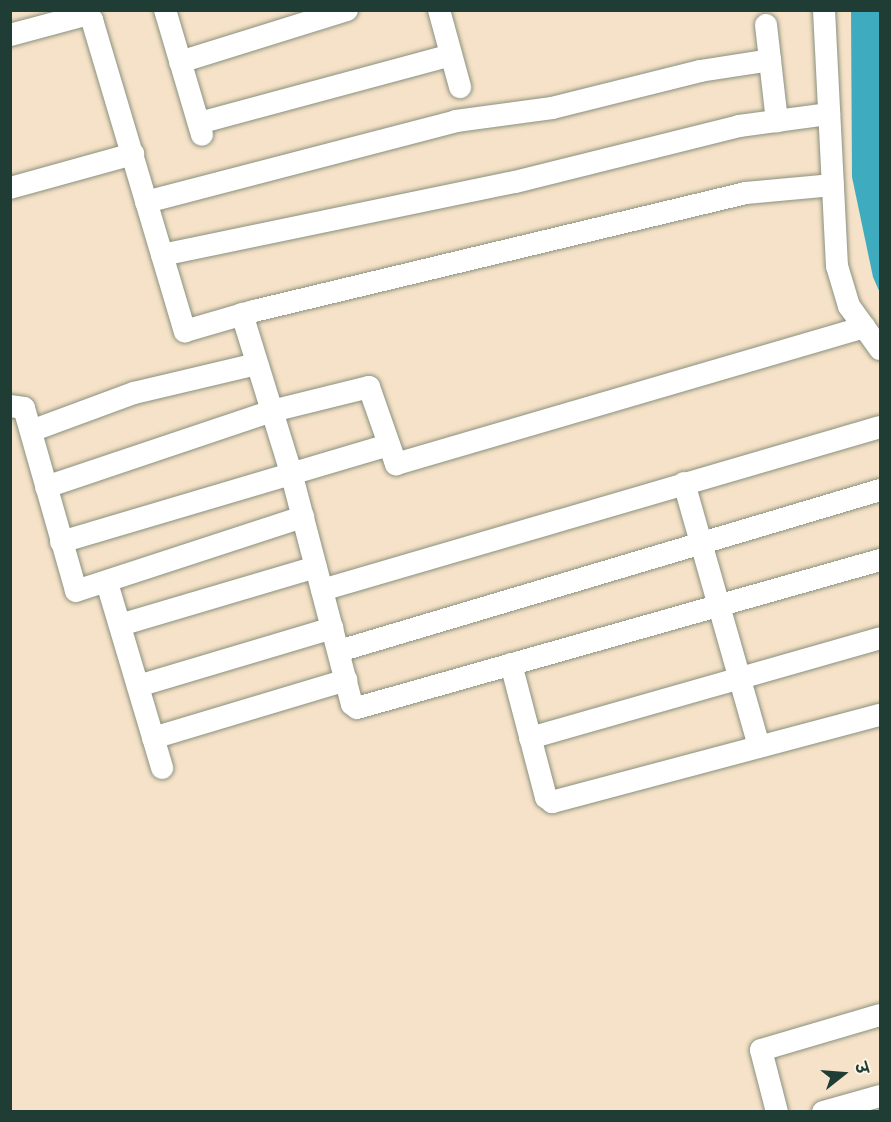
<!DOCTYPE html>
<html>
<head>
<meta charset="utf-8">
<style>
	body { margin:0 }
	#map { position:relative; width:891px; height:1122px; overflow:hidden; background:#f6e2c8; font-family:Mynerve,"Playpen Sans Deva",sans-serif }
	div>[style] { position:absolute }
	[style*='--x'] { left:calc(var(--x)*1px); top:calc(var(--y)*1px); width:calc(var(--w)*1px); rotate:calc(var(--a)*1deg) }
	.water>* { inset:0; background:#3fabbe }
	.roads { filter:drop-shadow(0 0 2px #8a907e) drop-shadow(0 0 2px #8a907e) }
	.minor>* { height:22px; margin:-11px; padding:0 11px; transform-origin:11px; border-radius:11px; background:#fff }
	span { translate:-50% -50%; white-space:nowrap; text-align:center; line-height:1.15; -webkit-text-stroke:4.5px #fcf5e5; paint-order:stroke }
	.frame { position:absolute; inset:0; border:12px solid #1f3d34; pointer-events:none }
	.north { position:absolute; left:813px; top:1044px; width:60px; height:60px; -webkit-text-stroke:4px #fcf5e5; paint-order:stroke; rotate:73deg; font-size:16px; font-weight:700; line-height:24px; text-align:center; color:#1f3d34 }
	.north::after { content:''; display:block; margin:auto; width:21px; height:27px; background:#1f3d34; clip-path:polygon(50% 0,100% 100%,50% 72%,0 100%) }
</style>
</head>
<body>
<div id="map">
	<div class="water">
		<i style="clip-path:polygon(851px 11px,880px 11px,880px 293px,873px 277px,852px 177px)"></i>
	</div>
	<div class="roads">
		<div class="minor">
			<i style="--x:165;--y:10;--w:130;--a:73.5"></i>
			<i style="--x:439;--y:10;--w:80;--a:74.7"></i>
			<i style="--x:824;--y:10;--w:256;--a:87.1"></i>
			<i style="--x:837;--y:266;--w:42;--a:73.3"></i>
			<i style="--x:849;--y:306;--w:53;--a:54.2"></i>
			<i style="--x:766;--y:25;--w:97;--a:83.5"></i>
			<i style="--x:10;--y:35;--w:78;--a:-14.9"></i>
			<i style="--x:85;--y:15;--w:9;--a:36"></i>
			<i style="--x:92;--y:20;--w:325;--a:73.4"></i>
			<i style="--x:185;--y:331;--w:72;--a:-16.2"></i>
			<i style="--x:254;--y:311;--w:506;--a:-13.49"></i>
			<i style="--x:746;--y:193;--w:87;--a:-5.3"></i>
			<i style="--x:180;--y:62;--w:175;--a:-17.3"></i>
			<i style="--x:199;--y:123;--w:261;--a:-15.1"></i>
			<i style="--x:10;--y:188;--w:128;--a:-15.5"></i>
			<i style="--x:146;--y:202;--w:320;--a:-14.6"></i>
			<i style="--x:456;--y:121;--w:97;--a:-7.7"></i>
			<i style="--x:552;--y:108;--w:153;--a:-14"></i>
			<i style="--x:700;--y:71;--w:71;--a:-8.9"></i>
			<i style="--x:162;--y:255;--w:360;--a:-11.7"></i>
			<i style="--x:515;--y:182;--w:231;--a:-14"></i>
			<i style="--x:739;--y:126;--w:91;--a:-7.6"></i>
			<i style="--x:242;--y:314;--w:170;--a:72.8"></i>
			<i style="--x:292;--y:476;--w:236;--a:75.3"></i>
			<i style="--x:352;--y:704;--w:6;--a:39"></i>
			<i style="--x:357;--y:708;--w:544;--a:-15.8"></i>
			<i style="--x:10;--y:406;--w:14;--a:8"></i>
			<i style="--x:24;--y:408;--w:190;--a:74.1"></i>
			<i style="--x:76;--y:591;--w:239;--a:-18.1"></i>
			<i style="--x:31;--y:431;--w:110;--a:-20.3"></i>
			<i style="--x:134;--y:393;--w:126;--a:-13.3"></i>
			<i style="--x:684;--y:483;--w:274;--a:74.1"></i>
			<i style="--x:46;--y:487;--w:238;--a:-18.6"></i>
			<i style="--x:272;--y:411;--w:100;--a:-13.9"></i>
			<i style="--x:369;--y:387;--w:82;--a:70.7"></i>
			<i style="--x:396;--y:464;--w:488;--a:-16.3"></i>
			<i style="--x:61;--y:542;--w:342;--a:-16.5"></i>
			<i style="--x:107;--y:583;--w:193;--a:73.4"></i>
			<i style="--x:322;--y:590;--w:581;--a:-16.28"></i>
			<i style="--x:120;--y:625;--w:204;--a:-16.5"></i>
			<i style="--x:339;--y:651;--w:564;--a:-16.57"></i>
			<i style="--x:511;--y:664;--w:138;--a:75.3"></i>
			<i style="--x:546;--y:797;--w:8;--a:40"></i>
			<i style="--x:552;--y:802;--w:339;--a:-14.9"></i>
			<i style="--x:138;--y:686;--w:203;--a:-16.6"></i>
			<i style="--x:153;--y:738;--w:202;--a:-16.7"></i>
			<i style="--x:530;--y:738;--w:364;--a:-15.9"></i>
			<i style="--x:777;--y:1112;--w:64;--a:-104.5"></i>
			<i style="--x:761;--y:1050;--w:124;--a:-16.4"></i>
			<i style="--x:823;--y:1112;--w:59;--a:-15.7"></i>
		</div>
	</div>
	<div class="frame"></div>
	<div class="north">उ</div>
</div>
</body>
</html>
